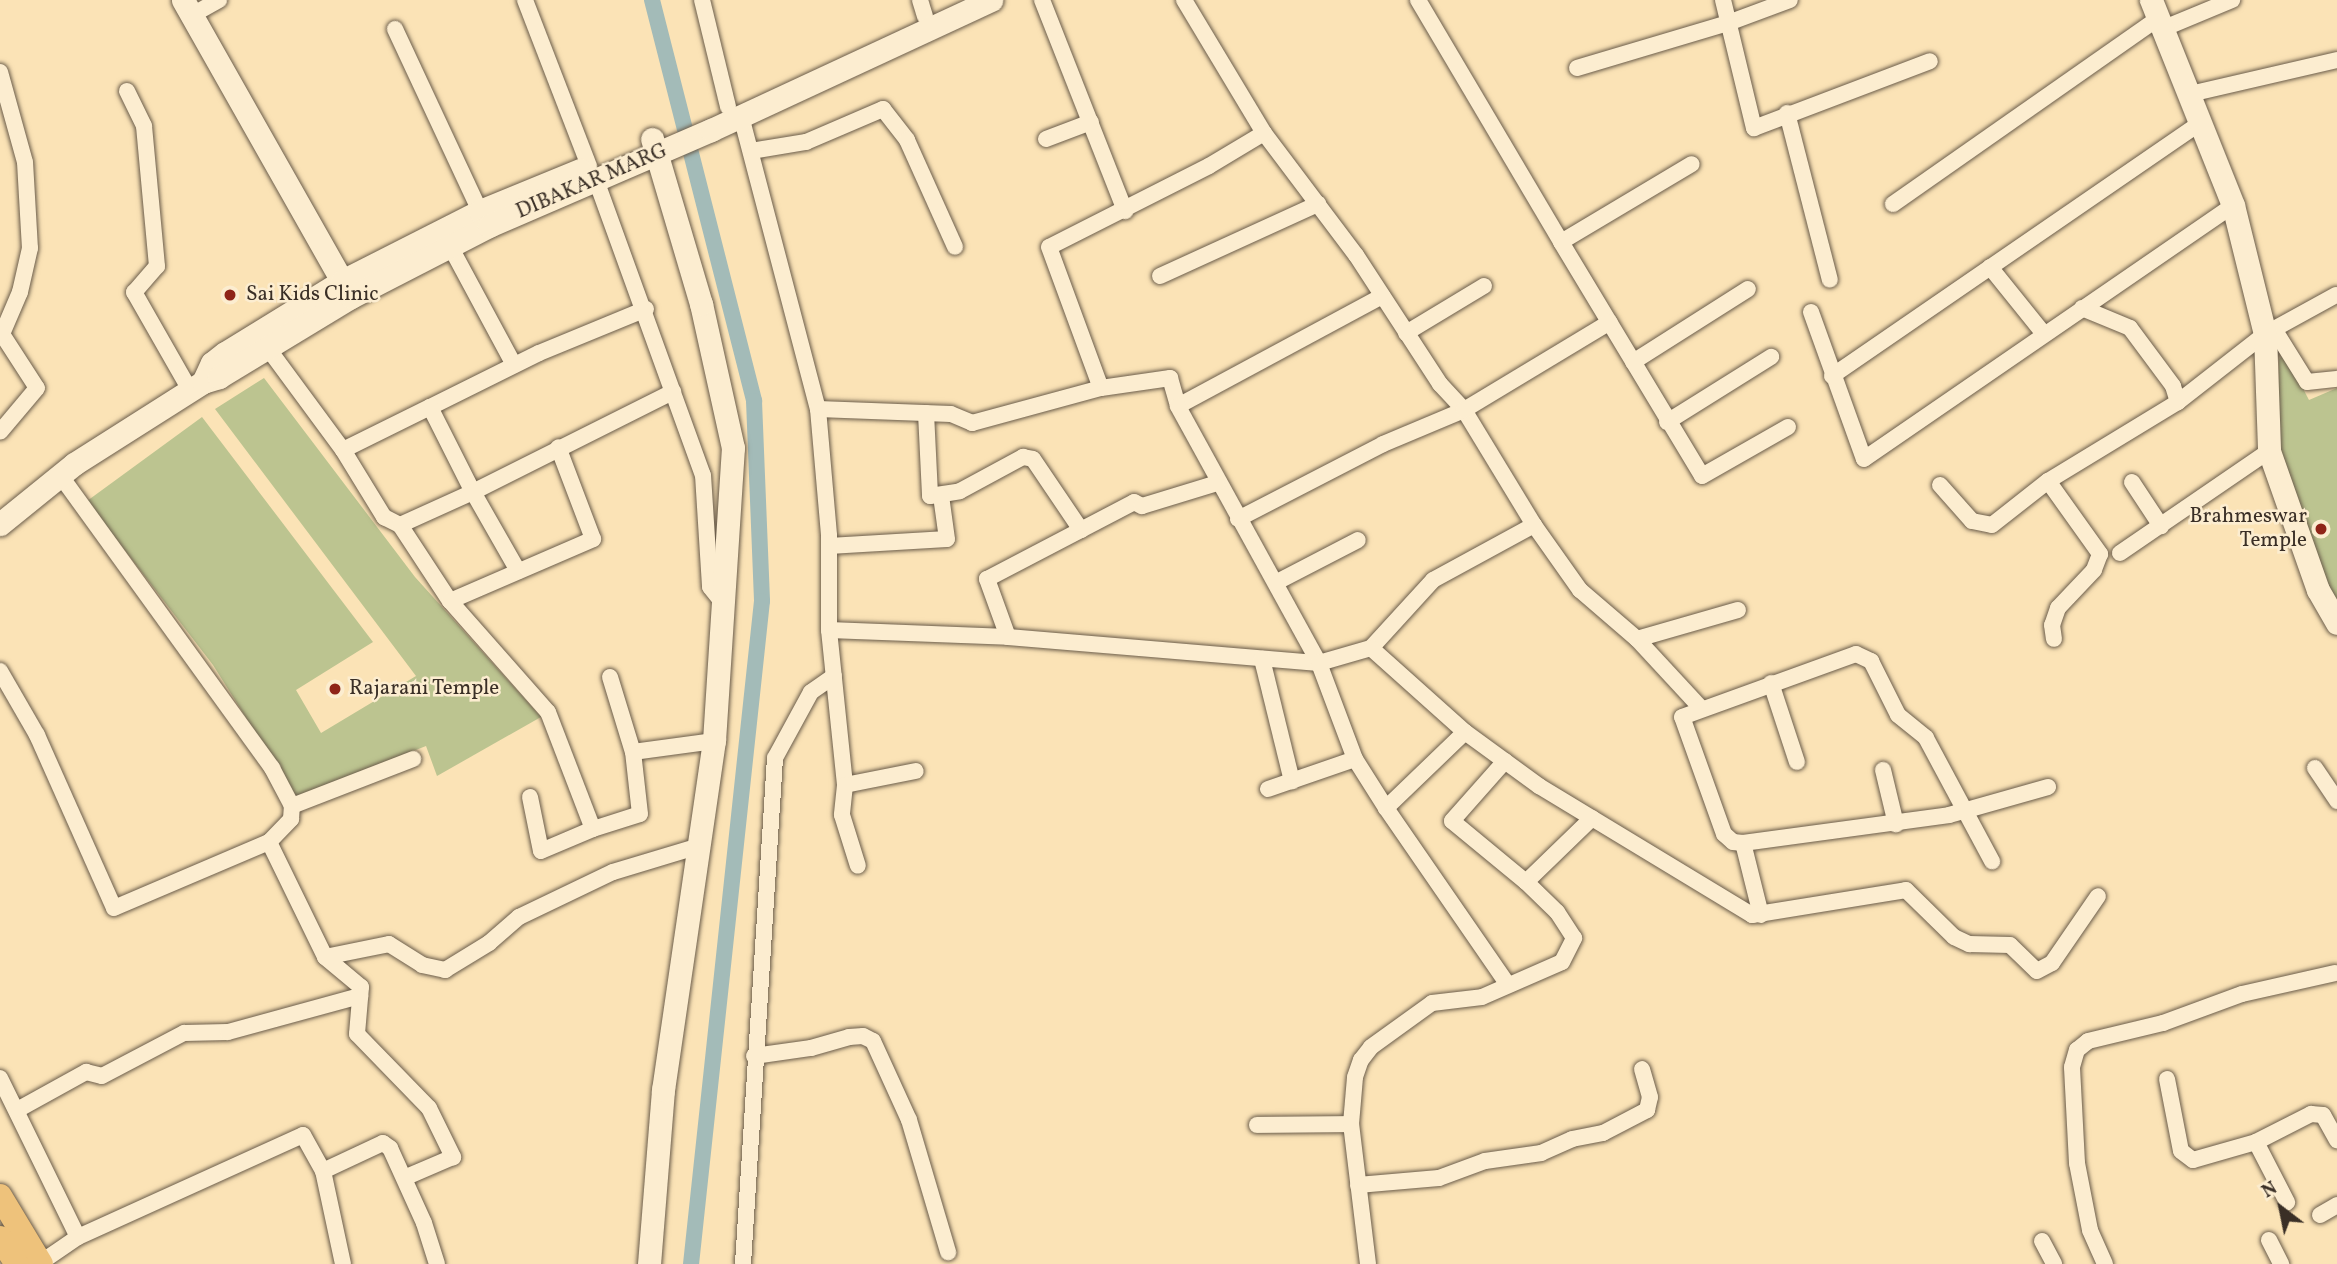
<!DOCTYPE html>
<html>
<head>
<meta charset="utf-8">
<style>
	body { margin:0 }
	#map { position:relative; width:2337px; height:1264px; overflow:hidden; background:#fbe3b6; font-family:Vollkorn,serif }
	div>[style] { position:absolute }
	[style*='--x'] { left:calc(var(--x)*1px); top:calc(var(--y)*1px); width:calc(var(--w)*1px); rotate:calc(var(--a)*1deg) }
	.green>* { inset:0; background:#bcc490 }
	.canal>* { height:16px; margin:-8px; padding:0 8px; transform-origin:8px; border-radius:8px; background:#a3bbb8 }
	.roads { filter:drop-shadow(0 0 2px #6a5c4a) drop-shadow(0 0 2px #6a5c4a) }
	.street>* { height:16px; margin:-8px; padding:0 8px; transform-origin:8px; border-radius:8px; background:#fcedd0 }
	.secondary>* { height:23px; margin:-11.5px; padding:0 11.5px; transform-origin:11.5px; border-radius:11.5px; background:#fcedd0 }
	.primary>* { height:24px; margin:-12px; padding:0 12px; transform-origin:12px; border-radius:12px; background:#eec27b }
	.dots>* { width:19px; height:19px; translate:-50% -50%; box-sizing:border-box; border:4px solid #fcedd0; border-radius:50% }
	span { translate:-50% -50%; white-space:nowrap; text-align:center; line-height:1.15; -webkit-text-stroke:5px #fcedd0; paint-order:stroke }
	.street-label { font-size:21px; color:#3a2f26 }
	.poi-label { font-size:21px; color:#3a2f26 }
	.left { translate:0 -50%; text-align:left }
	.right { translate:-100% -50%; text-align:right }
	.north { position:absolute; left:2246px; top:1173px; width:70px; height:70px; -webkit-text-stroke:5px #fcedd0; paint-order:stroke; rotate:328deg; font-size:19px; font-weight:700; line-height:28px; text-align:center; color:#3a2f26 }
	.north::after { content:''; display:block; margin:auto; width:24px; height:32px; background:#3a2f26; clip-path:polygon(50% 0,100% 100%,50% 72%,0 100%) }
</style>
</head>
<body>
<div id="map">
	<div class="green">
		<i style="clip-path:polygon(2285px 354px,2309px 400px,2337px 388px,2337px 612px,2278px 451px,2279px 359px)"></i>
		<i style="clip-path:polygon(264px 378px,415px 577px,541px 717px,437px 776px,426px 746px,296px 797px,213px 665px,87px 501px,202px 417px,373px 642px,296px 690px,321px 733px,416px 676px,215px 409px)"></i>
	</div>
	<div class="canal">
		<i style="--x:652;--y:0;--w:414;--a:75.7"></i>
		<i style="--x:754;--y:401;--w:200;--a:87.7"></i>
		<i style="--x:762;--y:601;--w:667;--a:96.11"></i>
	</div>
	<div class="roads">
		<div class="street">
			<i style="--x:525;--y:0;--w:178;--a:68.9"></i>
			<i style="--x:702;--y:0;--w:110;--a:76.3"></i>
			<i style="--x:920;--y:0;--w:17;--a:73"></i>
			<i style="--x:1042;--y:0;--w:227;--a:68.5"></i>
			<i style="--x:1184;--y:0;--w:155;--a:59"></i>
			<i style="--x:1264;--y:133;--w:153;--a:53"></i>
			<i style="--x:1356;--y:255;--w:154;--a:56.9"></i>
			<i style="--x:1440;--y:384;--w:35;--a:47"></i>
			<i style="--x:1464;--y:410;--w:135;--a:58.7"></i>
			<i style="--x:1418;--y:0;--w:281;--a:59.4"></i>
			<i style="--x:1561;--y:242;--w:152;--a:-30.8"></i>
			<i style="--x:1723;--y:0;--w:132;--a:76.4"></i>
			<i style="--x:1754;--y:128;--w:188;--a:-20.8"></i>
			<i style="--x:192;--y:15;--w:31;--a:-29"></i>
			<i style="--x:395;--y:29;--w:201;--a:65"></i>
			<i style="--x:2162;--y:29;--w:76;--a:-22.5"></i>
			<i style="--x:1577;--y:68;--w:158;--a:-16.6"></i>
			<i style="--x:1728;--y:23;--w:66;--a:-20.4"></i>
			<i style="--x:0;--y:72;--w:93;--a:74.5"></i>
			<i style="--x:25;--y:162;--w:86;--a:86.7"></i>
			<i style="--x:30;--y:248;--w:45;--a:102.8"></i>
			<i style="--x:20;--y:292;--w:46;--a:113.2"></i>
			<i style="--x:2;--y:334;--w:64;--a:57.1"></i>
			<i style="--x:37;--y:388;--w:57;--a:130.1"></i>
			<i style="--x:127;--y:91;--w:39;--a:64"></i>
			<i style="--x:144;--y:126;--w:141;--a:84.7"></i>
			<i style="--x:157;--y:266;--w:35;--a:131"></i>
			<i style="--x:134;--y:292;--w:113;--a:60.3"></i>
			<i style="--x:2190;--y:94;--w:151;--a:-13"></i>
			<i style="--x:1787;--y:113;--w:172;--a:75.6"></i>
			<i style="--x:741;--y:116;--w:303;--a:75.3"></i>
			<i style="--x:818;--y:409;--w:127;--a:85"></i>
			<i style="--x:829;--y:536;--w:94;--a:90"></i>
			<i style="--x:829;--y:630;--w:156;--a:84.1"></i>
			<i style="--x:845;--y:785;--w:72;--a:-11.2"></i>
			<i style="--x:1264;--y:133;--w:64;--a:149"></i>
			<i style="--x:1209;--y:166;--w:179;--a:153.1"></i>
			<i style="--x:1049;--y:247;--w:150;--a:69.8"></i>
			<i style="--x:1101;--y:388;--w:70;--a:-8.2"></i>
			<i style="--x:1170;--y:378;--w:29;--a:74"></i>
			<i style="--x:1178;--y:406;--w:232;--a:-28.3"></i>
			<i style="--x:1046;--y:139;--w:48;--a:-20.7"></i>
			<i style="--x:751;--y:151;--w:56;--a:-9.3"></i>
			<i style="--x:806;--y:142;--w:84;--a:-23.2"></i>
			<i style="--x:883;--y:109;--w:39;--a:52"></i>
			<i style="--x:907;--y:140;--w:117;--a:65.8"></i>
			<i style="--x:596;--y:180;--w:314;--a:70.1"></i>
			<i style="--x:703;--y:475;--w:112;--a:86.4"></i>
			<i style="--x:710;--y:587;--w:22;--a:51"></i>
			<i style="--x:1893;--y:204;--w:325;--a:-35"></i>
			<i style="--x:1561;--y:242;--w:273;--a:58.9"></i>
			<i style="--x:1702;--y:476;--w:99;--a:-29.7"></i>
			<i style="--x:450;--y:246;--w:135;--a:61.7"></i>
			<i style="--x:1990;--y:267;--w:86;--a:51.1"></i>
			<i style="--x:1160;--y:276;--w:174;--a:-24.5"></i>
			<i style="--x:2082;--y:308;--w:52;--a:22.6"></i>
			<i style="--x:2130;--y:328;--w:72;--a:53.4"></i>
			<i style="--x:2173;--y:386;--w:17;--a:73"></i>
			<i style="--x:2178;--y:402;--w:110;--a:-38"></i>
			<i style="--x:2265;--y:334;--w:81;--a:-28.8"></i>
			<i style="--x:646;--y:309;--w:116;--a:157.6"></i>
			<i style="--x:539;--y:353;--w:122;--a:153.6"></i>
			<i style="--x:430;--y:407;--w:95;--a:63.2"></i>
			<i style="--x:473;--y:492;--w:224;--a:-26.6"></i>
			<i style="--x:1811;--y:312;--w:156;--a:70.2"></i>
			<i style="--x:1864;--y:459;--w:448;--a:-34.5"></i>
			<i style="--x:2274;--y:329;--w:62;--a:58.1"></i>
			<i style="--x:2307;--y:382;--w:30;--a:-6"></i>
			<i style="--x:1406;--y:333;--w:91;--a:-31.1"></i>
			<i style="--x:267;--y:347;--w:128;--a:53.6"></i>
			<i style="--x:343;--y:450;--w:79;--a:58.5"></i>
			<i style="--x:384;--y:517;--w:18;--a:27"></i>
			<i style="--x:400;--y:525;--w:91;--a:56.7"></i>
			<i style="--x:450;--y:601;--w:148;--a:48.6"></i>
			<i style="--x:548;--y:712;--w:125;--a:69"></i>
			<i style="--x:593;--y:829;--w:49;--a:-17.7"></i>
			<i style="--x:640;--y:814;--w:62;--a:-96.4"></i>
			<i style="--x:1633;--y:362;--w:136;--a:-32.4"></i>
			<i style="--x:1832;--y:376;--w:448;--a:-34.5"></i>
			<i style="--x:818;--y:409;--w:133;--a:2.2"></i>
			<i style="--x:951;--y:414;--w:23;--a:23"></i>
			<i style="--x:972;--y:423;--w:134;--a:-15.2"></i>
			<i style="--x:926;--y:413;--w:83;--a:87.2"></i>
			<i style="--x:930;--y:496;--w:30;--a:-9"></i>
			<i style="--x:960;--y:491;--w:72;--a:-28.4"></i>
			<i style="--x:1023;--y:457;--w:10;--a:11"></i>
			<i style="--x:1033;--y:459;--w:86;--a:55.9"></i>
			<i style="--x:1667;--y:422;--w:123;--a:-32"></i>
			<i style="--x:343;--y:450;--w:97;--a:-26.3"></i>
			<i style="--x:60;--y:475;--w:362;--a:54.1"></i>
			<i style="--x:272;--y:768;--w:43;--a:62.2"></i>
			<i style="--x:2048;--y:481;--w:90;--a:54.5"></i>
			<i style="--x:2100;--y:554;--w:17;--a:111"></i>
			<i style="--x:2094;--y:570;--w:52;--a:133.5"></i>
			<i style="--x:2058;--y:608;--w:18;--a:109"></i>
			<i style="--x:2052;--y:625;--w:14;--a:82"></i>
			<i style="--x:2132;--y:482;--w:53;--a:56.6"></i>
			<i style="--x:1940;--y:485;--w:48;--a:48.4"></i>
			<i style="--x:1972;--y:521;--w:20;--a:11"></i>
			<i style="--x:1992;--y:525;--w:71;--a:-38.2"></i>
			<i style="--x:2048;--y:481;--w:152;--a:-31.3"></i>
			<i style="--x:1238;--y:519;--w:163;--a:-27.3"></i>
			<i style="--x:1383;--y:444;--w:88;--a:-22.8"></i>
			<i style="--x:1464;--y:410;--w:170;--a:-31.1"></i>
			<i style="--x:400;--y:525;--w:80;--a:-24.3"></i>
			<i style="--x:473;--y:492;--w:91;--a:60.3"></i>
			<i style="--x:829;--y:546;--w:118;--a:-3.4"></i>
			<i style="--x:947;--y:539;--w:43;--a:-97.9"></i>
			<i style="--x:2120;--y:553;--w:181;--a:-34.4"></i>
			<i style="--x:1277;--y:582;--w:91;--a:-27.4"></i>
			<i style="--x:450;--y:601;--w:156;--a:-23.4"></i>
			<i style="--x:593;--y:539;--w:98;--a:-110.8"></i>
			<i style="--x:829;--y:630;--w:179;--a:2.2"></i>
			<i style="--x:1008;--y:637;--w:312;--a:4.8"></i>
			<i style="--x:1319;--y:663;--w:293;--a:-118.8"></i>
			<i style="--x:1008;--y:637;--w:62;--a:-109.9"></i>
			<i style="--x:987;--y:579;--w:166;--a:-27.6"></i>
			<i style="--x:1134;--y:502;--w:9;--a:27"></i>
			<i style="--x:1142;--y:506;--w:78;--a:-17"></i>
			<i style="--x:1637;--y:639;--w:93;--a:47.2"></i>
			<i style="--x:1371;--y:648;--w:92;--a:-47.6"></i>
			<i style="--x:1433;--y:580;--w:115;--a:-28.6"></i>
			<i style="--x:1534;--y:525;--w:80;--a:54.7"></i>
			<i style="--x:1580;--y:590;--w:75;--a:40.7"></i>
			<i style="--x:1637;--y:639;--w:105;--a:-16"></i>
			<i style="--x:1262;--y:659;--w:126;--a:76.2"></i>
			<i style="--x:0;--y:671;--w:74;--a:60"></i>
			<i style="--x:37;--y:735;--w:189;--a:66"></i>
			<i style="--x:114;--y:908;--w:168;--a:-23.1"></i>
			<i style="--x:269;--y:842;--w:32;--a:-46"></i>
			<i style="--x:291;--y:819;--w:13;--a:-86"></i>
			<i style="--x:292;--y:806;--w:130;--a:-21.2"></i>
			<i style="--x:610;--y:677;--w:78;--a:73"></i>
			<i style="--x:633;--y:752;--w:82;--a:-7.7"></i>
			<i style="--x:1771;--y:683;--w:83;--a:71.8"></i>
			<i style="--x:1465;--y:732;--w:110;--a:136.1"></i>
			<i style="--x:1386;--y:808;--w:58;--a:-122.3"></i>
			<i style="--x:1355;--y:759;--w:103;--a:-110.6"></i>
			<i style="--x:1319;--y:663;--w:54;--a:-16.1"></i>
			<i style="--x:1371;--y:648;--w:126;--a:41.8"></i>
			<i style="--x:1465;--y:732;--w:92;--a:36.1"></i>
			<i style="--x:1539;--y:786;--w:249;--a:31.2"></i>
			<i style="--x:1752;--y:915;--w:156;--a:-9.2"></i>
			<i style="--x:1906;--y:890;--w:67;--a:44.4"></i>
			<i style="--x:1954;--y:937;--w:17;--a:25"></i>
			<i style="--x:1969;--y:944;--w:41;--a:1.4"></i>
			<i style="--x:2010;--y:945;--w:37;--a:44"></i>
			<i style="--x:2037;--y:971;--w:17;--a:-28"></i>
			<i style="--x:2052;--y:963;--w:81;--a:-55.5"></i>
			<i style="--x:1505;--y:761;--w:80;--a:131.5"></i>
			<i style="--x:1452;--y:821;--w:96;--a:39.5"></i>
			<i style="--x:1526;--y:882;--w:92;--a:-44.1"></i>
			<i style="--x:2315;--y:768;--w:40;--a:56"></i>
			<i style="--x:1883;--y:770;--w:56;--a:76.5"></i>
			<i style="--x:845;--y:785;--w:30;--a:96"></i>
			<i style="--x:842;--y:815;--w:53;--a:72.6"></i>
			<i style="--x:1268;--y:789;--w:92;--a:-19"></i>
			<i style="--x:530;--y:797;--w:55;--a:78.5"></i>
			<i style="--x:541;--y:851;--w:56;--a:-22.9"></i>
			<i style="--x:1386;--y:808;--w:215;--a:55.4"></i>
			<i style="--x:269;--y:842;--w:128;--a:64"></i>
			<i style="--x:325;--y:957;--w:47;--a:39.8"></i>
			<i style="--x:361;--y:987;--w:47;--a:94.9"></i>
			<i style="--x:357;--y:1034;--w:103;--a:45.8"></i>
			<i style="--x:429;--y:1108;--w:55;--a:63.9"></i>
			<i style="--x:453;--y:1157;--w:53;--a:156.8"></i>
			<i style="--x:1743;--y:843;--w:10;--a:-174"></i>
			<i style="--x:1733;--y:842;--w:12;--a:-138"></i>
			<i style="--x:1724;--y:834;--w:124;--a:-109.7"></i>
			<i style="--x:1682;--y:717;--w:185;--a:-19.9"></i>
			<i style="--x:1856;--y:654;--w:17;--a:25"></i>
			<i style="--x:1871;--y:661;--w:60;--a:63.4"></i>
			<i style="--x:1898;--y:715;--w:36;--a:39"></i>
			<i style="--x:1926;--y:738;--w:140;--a:61.8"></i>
			<i style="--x:1761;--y:915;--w:74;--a:-104"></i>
			<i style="--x:1743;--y:843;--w:208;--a:-7.7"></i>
			<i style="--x:1949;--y:815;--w:103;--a:-15.8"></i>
			<i style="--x:325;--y:957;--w:65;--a:-11.5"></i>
			<i style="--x:389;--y:944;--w:39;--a:32"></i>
			<i style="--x:422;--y:965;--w:24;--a:12"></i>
			<i style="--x:445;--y:970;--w:52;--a:-31.5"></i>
			<i style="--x:489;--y:943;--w:40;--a:-41"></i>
			<i style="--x:519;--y:917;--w:104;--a:-25.6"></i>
			<i style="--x:613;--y:872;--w:87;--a:-16.8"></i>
			<i style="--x:754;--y:1056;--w:58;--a:-8"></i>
			<i style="--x:811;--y:1048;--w:40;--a:-16"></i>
			<i style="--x:849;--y:1037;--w:14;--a:-4"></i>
			<i style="--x:863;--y:1036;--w:11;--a:27"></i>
			<i style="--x:873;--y:1041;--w:87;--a:65.5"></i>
			<i style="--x:909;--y:1120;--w:138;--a:73.5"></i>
			<i style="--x:0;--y:1078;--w:177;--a:63.9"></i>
			<i style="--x:78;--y:1237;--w:247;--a:-24.4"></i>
			<i style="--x:303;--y:1135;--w:41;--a:60.9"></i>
			<i style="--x:2167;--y:1079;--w:73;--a:79"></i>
			<i style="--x:2181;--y:1151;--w:15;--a:37"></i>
			<i style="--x:2193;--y:1160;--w:66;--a:-15.9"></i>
			<i style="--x:2256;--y:1142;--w:62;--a:-27"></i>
			<i style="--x:2311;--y:1114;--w:12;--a:5"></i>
			<i style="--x:2323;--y:1115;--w:29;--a:61"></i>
			<i style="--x:19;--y:1109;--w:77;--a:-28.9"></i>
			<i style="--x:86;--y:1072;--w:16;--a:14"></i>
			<i style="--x:102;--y:1076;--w:93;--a:-27.7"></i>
			<i style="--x:184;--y:1033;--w:44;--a:-1.3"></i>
			<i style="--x:228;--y:1032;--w:137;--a:-15.3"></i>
			<i style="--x:1257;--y:1125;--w:94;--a:-0.6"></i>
			<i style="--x:2256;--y:1142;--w:68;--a:62.7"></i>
			<i style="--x:1358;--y:1185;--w:81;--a:-4.9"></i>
			<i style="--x:1439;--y:1178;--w:49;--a:-20.3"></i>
			<i style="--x:1485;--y:1161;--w:57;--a:-8.1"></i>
			<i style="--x:1541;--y:1153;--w:34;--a:-24"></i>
			<i style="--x:1572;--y:1139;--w:32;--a:-11"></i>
			<i style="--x:1603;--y:1133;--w:50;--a:-27.6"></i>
			<i style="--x:1647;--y:1110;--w:13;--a:-77"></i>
			<i style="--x:1650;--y:1097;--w:29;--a:-106"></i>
			<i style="--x:2320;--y:1215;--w:20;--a:-30"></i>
			<i style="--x:2269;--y:1240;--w:27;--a:63"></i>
			<i style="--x:2042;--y:1241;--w:26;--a:62"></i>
			<i style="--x:40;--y:1263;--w:46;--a:-34.4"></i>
			<i style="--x:343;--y:1264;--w:95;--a:-102.1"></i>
			<i style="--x:323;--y:1171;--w:66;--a:-25"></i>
			<i style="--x:383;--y:1143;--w:9;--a:36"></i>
			<i style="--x:390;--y:1148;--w:82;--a:65.6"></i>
			<i style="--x:424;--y:1223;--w:43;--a:72.4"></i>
			<i style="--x:743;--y:1264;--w:507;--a:-86.38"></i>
			<i style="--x:775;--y:758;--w:75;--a:-61.4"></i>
			<i style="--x:811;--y:692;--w:28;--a:-35"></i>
			<i style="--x:1368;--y:1264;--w:141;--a:-96.9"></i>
			<i style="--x:1351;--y:1124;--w:47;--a:-85.1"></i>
			<i style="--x:1355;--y:1077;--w:18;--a:-71"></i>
			<i style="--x:1361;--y:1060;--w:16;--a:-52"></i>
			<i style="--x:1371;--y:1047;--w:75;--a:-35.8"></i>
			<i style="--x:1432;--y:1003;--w:50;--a:-6.8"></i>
			<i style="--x:1482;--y:997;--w:87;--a:-23.6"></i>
			<i style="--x:1562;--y:962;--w:27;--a:-63"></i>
			<i style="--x:1574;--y:938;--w:31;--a:-123"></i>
			<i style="--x:1557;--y:912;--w:43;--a:-135.9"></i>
			<i style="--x:2105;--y:1264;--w:37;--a:-114"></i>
			<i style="--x:2090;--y:1230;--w:68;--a:-101"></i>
			<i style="--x:2077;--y:1163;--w:96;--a:-93"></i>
			<i style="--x:2072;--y:1067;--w:18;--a:-74"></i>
			<i style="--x:2077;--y:1050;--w:14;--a:-39"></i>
			<i style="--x:2088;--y:1041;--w:77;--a:-13.5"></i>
			<i style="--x:2163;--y:1023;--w:84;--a:-20.2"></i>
			<i style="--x:2242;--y:994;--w:95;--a:-12.7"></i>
		</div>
		<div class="secondary">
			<i style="--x:183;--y:0;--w:323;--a:60.5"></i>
			<i style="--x:2151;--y:0;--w:221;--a:68.2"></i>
			<i style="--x:2233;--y:205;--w:133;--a:76.1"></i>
			<i style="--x:2265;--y:334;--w:117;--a:88"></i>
			<i style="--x:2269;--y:451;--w:147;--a:70.6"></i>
			<i style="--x:2318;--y:590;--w:38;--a:60"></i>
			<i style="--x:203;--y:382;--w:21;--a:-65"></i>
			<i style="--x:212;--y:363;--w:16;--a:-38"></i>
			<i style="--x:225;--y:353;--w:137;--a:-31.6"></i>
			<i style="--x:342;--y:281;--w:155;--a:-26.9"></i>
			<i style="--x:480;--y:211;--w:108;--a:-22.3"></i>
			<i style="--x:0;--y:524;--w:95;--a:-39"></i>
			<i style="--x:74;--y:464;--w:153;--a:-32.4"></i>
			<i style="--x:203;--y:382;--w:17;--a:-17"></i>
			<i style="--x:219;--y:377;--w:154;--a:-31.2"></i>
			<i style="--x:351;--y:297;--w:155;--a:-27.2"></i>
			<i style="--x:489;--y:226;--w:242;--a:-23.4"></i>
			<i style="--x:711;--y:130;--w:309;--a:-24.9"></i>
			<i style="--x:649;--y:1264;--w:175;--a:-85.4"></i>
			<i style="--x:663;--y:1090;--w:353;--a:-81.7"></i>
			<i style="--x:714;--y:741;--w:294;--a:-86.3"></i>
			<i style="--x:733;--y:448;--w:148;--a:-102.5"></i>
			<i style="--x:701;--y:304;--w:172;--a:-106.5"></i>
		</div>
		<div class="primary">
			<i style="--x:0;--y:1196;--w:79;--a:58.9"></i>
			<i style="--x:0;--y:1238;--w:31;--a:57"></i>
		</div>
	</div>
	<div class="dots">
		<i style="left:230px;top:295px;background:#8f2418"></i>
		<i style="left:2321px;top:529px;background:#8f2418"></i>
		<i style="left:335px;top:689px;background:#8f2418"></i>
	</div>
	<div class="street-label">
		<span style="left:592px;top:182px;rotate:-23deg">DIBAKAR MARG</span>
	</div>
	<div class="poi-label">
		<span class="left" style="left:246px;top:295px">Sai Kids Clinic</span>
		<span class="right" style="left:2307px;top:529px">Brahmeswar<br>Temple</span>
		<span class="left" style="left:349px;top:689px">Rajarani Temple</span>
	</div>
	<div class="north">N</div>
</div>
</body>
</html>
